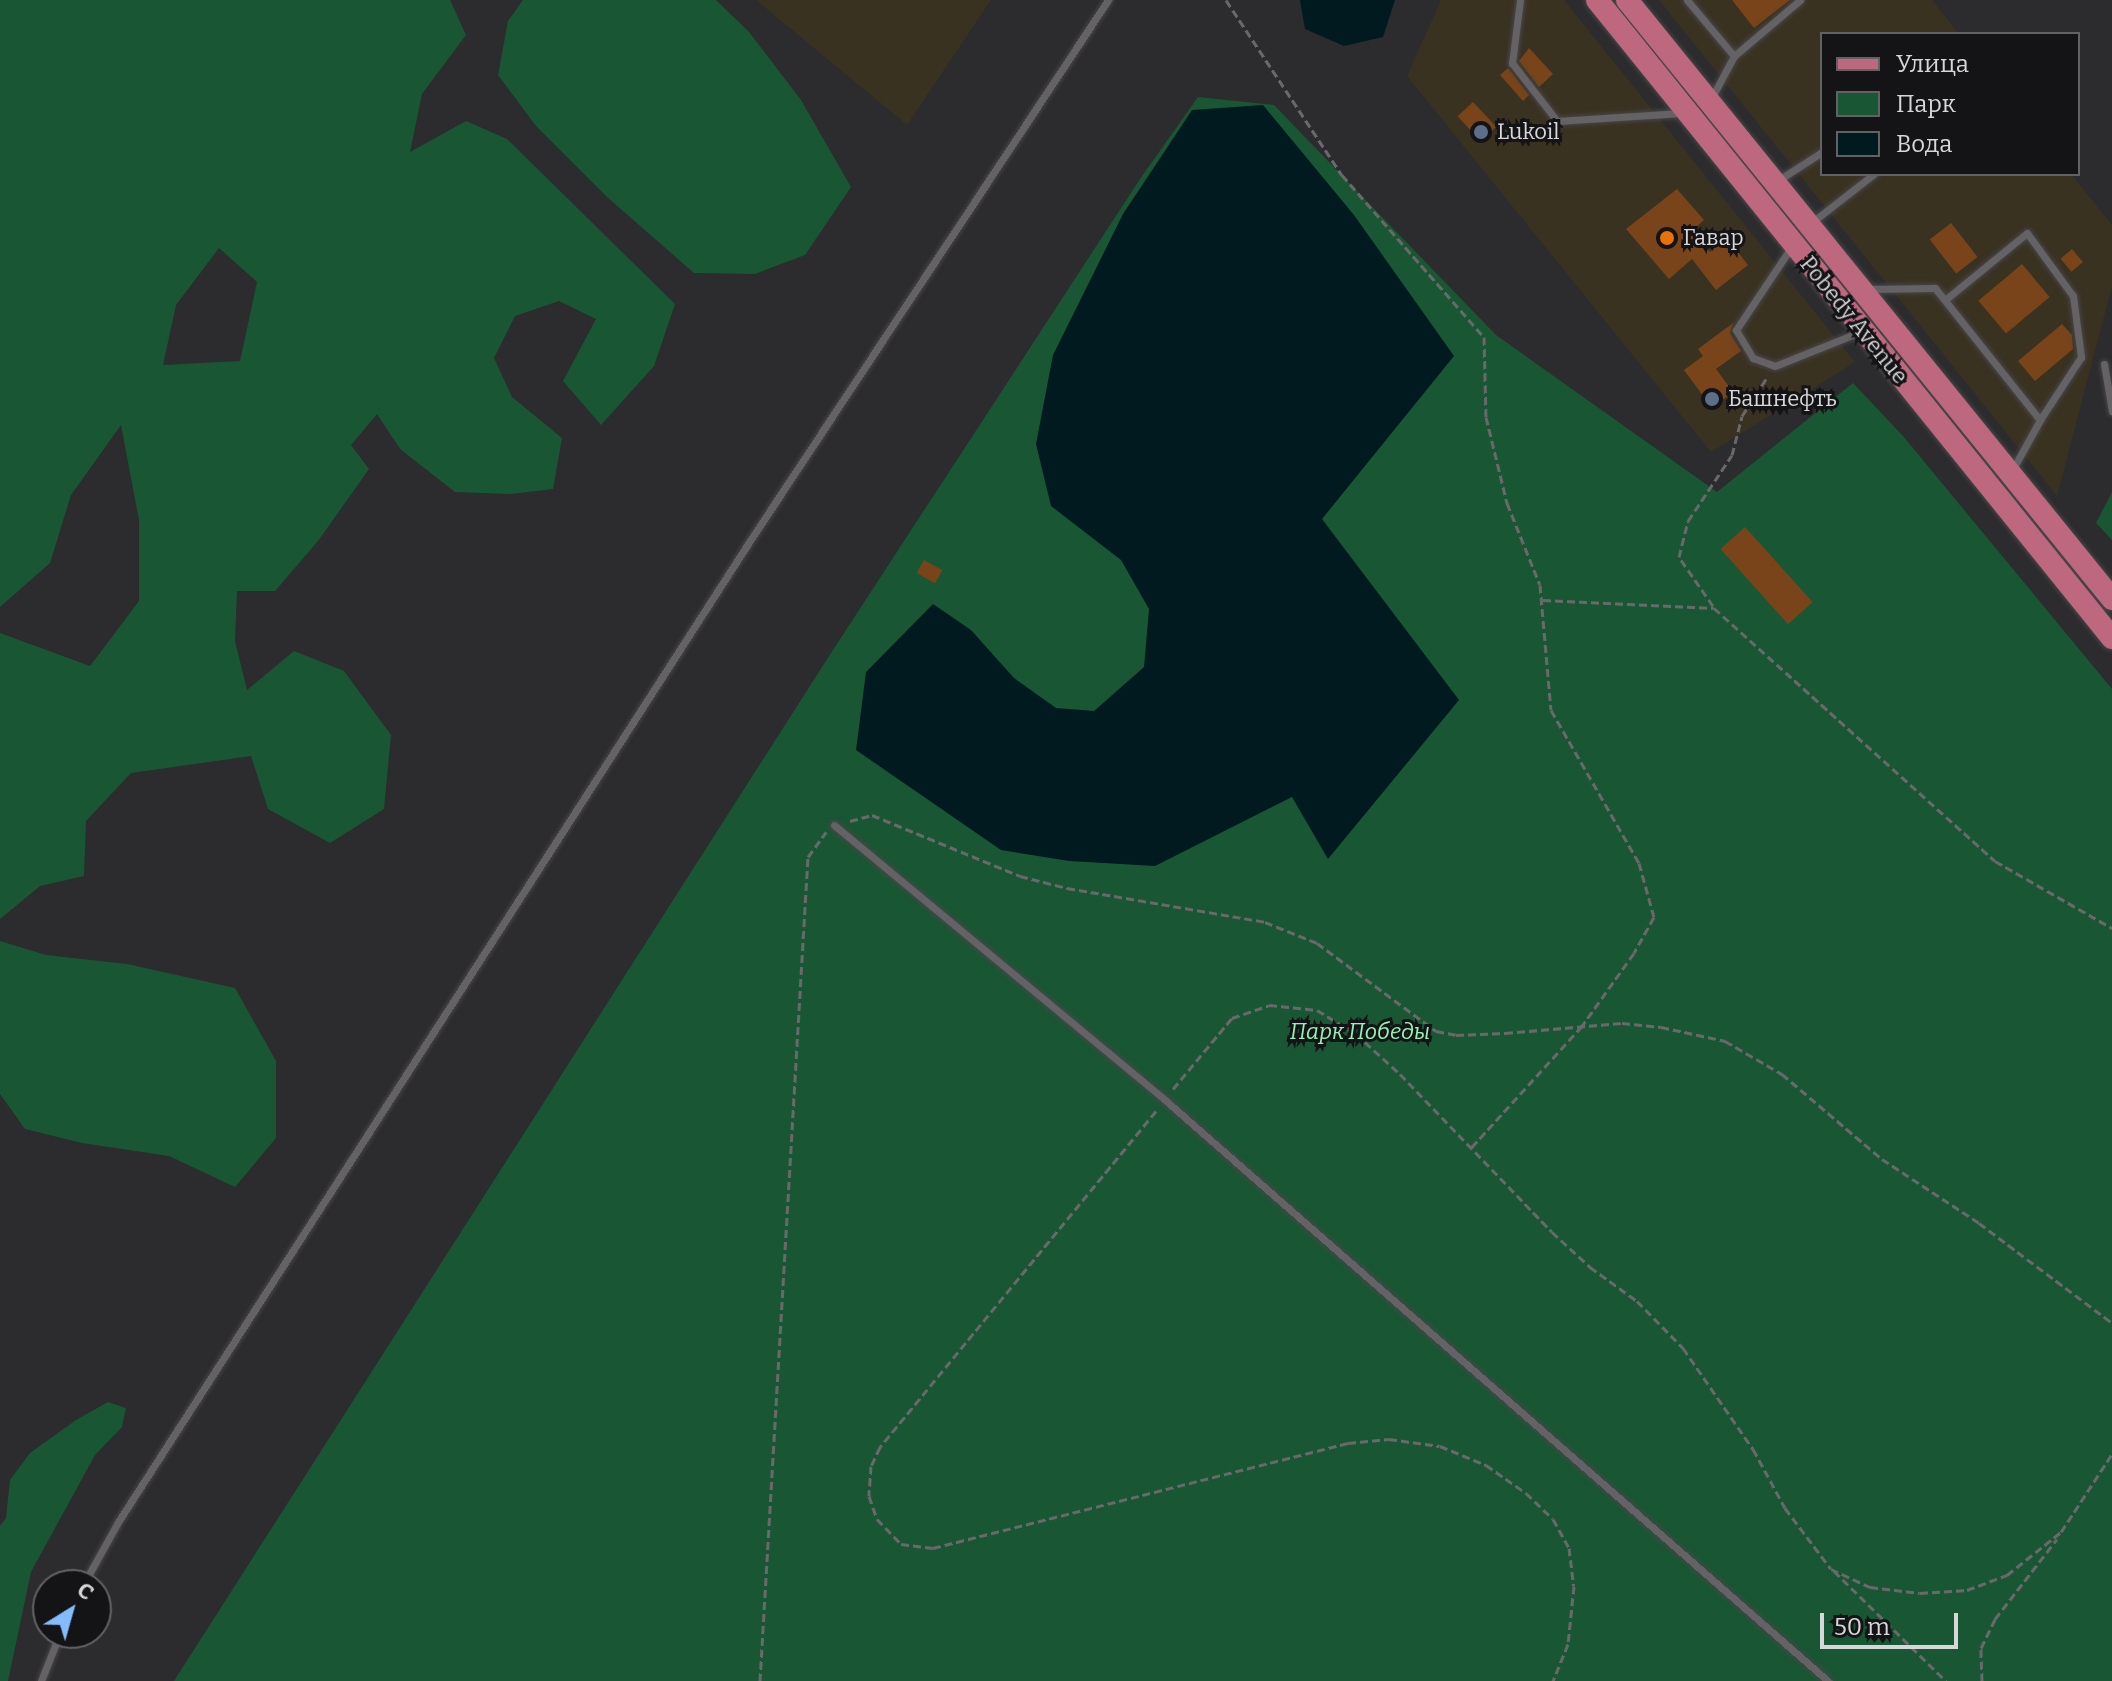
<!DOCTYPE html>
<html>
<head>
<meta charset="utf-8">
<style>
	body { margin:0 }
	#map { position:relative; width:2112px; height:1681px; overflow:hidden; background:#2c2b2d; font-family:Bitter,serif }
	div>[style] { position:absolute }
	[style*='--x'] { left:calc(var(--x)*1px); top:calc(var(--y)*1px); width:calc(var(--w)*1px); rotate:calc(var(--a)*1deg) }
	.commercial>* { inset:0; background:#3a3221 }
	.green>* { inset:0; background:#195734 }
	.water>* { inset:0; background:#001a1f }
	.building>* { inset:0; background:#794419; transform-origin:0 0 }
	.path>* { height:3px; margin-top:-1.5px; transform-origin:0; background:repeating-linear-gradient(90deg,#69686a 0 8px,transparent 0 12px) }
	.roads { filter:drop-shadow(0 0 2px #474648) drop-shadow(0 0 2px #474648) }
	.service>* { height:7px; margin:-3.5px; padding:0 3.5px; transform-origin:3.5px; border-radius:3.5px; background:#646265 }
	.primary>* { height:22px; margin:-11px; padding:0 11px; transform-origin:11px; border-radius:11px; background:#be687f }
	.dots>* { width:22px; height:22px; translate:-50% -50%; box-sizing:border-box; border:4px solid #141315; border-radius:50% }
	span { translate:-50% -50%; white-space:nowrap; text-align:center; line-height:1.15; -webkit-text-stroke:6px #141315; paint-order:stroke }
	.poi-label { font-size:22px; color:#d7d6d8 }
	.left { translate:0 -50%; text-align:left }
	.street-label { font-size:22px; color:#d7d6d8 }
	.park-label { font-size:22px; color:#94f1b5; font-style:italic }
	.legend { position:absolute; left:1820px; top:32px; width:260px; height:144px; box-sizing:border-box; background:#141315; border:2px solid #626163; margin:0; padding:10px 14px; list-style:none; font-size:24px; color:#d7d6d8 }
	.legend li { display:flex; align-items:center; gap:16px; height:40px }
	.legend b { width:40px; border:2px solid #626163 }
	.north { position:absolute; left:32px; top:1569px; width:80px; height:80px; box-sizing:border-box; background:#141315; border:2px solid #626163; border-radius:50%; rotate:37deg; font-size:22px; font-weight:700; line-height:32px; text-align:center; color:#d7d6d8 }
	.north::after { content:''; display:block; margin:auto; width:28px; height:36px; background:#84bcfb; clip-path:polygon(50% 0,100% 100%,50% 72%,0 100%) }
	.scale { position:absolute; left:1820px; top:1613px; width:138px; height:36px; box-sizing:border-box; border:4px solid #d7d6d8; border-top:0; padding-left:10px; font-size:24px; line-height:28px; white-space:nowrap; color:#d7d6d8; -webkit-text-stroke:6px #141315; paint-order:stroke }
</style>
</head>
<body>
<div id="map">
	<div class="commercial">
		<i style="clip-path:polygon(756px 0,991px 0,907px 125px)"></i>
		<i style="clip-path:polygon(1441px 0,1564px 0,1855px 362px,1711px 452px,1407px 76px)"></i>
		<i style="clip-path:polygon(1659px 0,1932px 0,1959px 34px,1822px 34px,1822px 174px,2071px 174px,2112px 225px,2112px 286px,2057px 496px)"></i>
	</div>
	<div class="green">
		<i style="clip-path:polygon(evenodd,0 0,450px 0,466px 35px,422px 94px,410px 152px,466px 121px,507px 139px,675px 304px,654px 366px,601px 425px,563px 381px,596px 319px,559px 301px,515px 316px,494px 358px,512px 397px,562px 438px,553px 489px,511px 494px,455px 492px,400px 449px,377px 414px,351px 445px,369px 469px,318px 541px,275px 591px,237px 591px,235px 641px,247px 690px,294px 651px,344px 671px,391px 735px,384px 809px,330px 843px,268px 809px,251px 756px,131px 773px,86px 821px,84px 876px,40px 886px,0 919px,0 633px,90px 666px,139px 601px,139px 520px,121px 425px,71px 495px,50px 563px,0 607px,0 0,219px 248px,257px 282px,240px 361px,163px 365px,176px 305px,219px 248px)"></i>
		<i style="clip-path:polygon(523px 0,716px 0,749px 32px,801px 100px,851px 187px,805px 255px,755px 274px,694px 273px,607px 197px,536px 126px,498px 75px,508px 21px)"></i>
		<i style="clip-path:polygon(1198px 97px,1274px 105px,1496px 335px,1717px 492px,1853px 383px,1903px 436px,2112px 689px,2112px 1681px,174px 1681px,831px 653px,1140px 179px)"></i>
		<i style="clip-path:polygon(2112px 492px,2112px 540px,2096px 523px)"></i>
		<i style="clip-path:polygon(0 941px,46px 955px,127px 964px,235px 988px,276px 1061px,276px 1138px,235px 1187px,169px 1156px,82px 1143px,25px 1129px,0 1094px)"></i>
		<i style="clip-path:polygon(108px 1402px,126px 1408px,122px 1427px,95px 1455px,31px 1572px,8px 1681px,0 1681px,0 1526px,6px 1518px,10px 1480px,30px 1453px,76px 1420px)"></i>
	</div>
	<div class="water">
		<i style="clip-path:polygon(1300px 0,1395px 0,1383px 37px,1344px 46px,1305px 29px)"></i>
		<i style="clip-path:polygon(1263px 105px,1354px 215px,1454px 356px,1322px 519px,1459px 700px,1328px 859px,1292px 797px,1155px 866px,1069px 861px,1001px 850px,856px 750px,866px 672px,933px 604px,971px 630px,1014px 678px,1056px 708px,1094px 711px,1144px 667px,1149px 609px,1121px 560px,1051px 506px,1036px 444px,1053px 355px,1123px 214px,1192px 110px)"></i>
	</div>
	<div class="building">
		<i style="clip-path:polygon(1732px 0,1790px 0,1754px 28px)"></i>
		<i style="clip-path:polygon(1529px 48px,1553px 74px,1539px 87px,1519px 61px)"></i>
		<i style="clip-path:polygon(1508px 68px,1529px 95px,1523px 101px,1500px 75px)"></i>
		<i style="left:1473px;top:102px;width:34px;height:21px;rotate:47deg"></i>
		<i style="clip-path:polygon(1677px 189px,1704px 220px,1693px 230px,1710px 252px,1727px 238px,1748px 265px,1716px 290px,1692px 259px,1669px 279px,1626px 229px)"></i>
		<i style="left:1951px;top:223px;width:43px;height:27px;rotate:52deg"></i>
		<i style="left:2072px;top:249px;width:17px;height:15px;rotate:50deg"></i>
		<i style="left:2022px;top:264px;width:43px;height:57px;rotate:50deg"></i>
		<i style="clip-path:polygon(1733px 323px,1730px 333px,1741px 351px,1716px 369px,1733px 392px,1712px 408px,1684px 370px,1703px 356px,1698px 349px)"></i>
		<i style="clip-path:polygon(2062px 324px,2072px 335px,2073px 349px,2035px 381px,2018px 361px)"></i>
		<i style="left:1745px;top:527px;width:101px;height:33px;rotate:48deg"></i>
		<i style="left:924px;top:560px;width:21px;height:15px;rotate:29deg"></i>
	</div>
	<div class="path">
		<i style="--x:1226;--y:0;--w:210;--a:56.5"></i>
		<i style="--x:1342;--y:175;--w:215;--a:48.8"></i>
		<i style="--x:1484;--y:337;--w:80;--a:88.6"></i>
		<i style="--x:1486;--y:417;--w:89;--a:76.3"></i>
		<i style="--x:1507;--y:503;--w:88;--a:68.1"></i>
		<i style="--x:1540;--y:585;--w:125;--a:85"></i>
		<i style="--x:1551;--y:710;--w:177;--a:60.1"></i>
		<i style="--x:1639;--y:863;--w:56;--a:74.5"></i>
		<i style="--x:1654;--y:917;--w:41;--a:119.1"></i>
		<i style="--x:1634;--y:953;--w:90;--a:125.5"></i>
		<i style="--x:1582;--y:1026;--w:165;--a:132.3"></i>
		<i style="--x:1543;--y:600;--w:171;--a:2.7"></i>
		<i style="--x:1714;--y:608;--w:378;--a:42"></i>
		<i style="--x:1995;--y:861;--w:135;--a:29.8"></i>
		<i style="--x:1713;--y:606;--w:60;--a:-124.8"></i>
		<i style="--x:1679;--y:557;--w:37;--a:-76"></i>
		<i style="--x:1688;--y:521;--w:79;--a:-56.3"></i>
		<i style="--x:1732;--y:455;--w:40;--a:-75.6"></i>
		<i style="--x:1742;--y:416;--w:48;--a:-57"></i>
		<i style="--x:850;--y:821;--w:23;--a:-15"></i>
		<i style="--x:872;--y:815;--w:160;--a:22.4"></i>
		<i style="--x:1020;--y:876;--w:49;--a:14.3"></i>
		<i style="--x:1067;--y:888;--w:201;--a:9.7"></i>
		<i style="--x:1265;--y:922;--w:56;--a:22"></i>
		<i style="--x:1317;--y:943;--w:148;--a:36.5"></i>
		<i style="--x:1436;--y:1031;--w:20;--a:11"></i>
		<i style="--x:1456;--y:1035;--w:49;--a:-2.3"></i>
		<i style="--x:1505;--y:1033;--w:117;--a:-4.9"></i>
		<i style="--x:1622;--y:1023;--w:39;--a:6"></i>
		<i style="--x:1661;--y:1027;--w:66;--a:12.3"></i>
		<i style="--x:1725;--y:1041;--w:66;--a:30.1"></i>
		<i style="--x:1782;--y:1074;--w:131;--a:40.4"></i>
		<i style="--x:1882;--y:1159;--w:116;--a:33.4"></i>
		<i style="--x:1979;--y:1223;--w:166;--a:36.9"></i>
		<i style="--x:1173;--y:1089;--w:92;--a:-50.3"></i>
		<i style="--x:1232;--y:1018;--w:39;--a:-19"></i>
		<i style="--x:1269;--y:1005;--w:48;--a:5.9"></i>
		<i style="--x:1317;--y:1010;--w:46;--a:31.6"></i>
		<i style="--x:1356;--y:1034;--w:59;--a:42.3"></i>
		<i style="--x:1400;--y:1074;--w:219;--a:46.1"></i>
		<i style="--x:1552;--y:1232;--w:52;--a:42.6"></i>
		<i style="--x:1590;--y:1267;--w:58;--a:35.9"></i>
		<i style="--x:1637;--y:1301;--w:66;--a:45.6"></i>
		<i style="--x:1683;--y:1348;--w:123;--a:55.3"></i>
		<i style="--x:1753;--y:1449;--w:67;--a:61.5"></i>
		<i style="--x:1785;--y:1508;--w:76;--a:53"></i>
		<i style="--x:1831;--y:1569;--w:43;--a:24.8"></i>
		<i style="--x:1870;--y:1587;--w:50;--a:6.8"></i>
		<i style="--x:1920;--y:1593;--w:47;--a:-3.7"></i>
		<i style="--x:1967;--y:1590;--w:43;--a:-20.6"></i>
		<i style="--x:2007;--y:1575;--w:69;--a:-38.5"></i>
		<i style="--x:2061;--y:1532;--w:93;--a:-56.8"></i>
		<i style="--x:1156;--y:1111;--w:435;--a:129.4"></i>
		<i style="--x:880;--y:1447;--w:21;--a:115"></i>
		<i style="--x:871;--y:1466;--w:30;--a:94"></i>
		<i style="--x:869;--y:1496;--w:24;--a:71"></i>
		<i style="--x:877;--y:1519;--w:35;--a:46"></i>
		<i style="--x:901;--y:1544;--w:32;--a:7"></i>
		<i style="--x:933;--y:1548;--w:428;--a:-14.2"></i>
		<i style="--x:1348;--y:1443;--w:41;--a:-5.6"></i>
		<i style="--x:1389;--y:1439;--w:51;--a:7.8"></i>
		<i style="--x:1440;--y:1446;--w:50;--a:22.4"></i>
		<i style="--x:1486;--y:1465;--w:49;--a:35"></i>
		<i style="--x:1526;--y:1493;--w:37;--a:44"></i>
		<i style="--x:1553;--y:1519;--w:33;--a:61"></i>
		<i style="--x:1569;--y:1548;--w:38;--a:83"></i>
		<i style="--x:1574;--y:1586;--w:58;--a:95.9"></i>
		<i style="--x:1568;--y:1644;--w:40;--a:112"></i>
		<i style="--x:1834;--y:1571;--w:157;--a:44.5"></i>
		<i style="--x:760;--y:1681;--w:825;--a:-86.67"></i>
		<i style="--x:808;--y:857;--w:31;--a:-54"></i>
		<i style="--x:1982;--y:1681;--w:33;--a:-92"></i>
		<i style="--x:1981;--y:1648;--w:32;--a:-64"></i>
		<i style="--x:1995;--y:1619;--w:101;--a:-52.2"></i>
	</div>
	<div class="roads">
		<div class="service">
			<i style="--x:1520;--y:0;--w:64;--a:97.2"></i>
			<i style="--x:1512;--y:63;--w:73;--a:52.2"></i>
			<i style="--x:1557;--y:121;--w:125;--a:-3.7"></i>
			<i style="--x:1687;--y:0;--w:73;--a:50"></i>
			<i style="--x:1734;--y:56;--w:47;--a:118.2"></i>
			<i style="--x:1734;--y:56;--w:87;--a:-40.3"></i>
			<i style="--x:1777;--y:181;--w:54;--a:-32.8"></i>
			<i style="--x:1811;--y:223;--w:80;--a:-37.9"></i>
			<i style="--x:1792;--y:246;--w:101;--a:123.7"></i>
			<i style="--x:1736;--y:330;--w:33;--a:59"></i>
			<i style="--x:1753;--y:358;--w:23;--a:20"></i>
			<i style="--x:1775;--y:366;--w:94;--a:-21.9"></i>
			<i style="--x:1868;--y:289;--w:67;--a:-0.9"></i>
			<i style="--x:1935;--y:288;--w:169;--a:51.5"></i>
			<i style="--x:2040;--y:420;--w:56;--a:118.9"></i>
			<i style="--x:1945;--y:300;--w:106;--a:-39.3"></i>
			<i style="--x:2027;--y:233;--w:78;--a:53.9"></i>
			<i style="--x:2073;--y:296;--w:62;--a:82.5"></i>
			<i style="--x:2081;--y:357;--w:75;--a:123.1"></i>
			<i style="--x:2104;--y:364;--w:48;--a:80.3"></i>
			<i style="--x:834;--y:825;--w:430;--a:39.7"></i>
			<i style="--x:1165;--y:1100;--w:882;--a:41.23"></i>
			<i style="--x:83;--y:1585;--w:72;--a:-60.9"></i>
			<i style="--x:118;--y:1522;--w:1169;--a:-57.22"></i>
			<i style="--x:751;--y:539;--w:647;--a:-56.48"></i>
			<i style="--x:41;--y:1681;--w:52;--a:-68.4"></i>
		</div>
		<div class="primary">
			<i style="--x:1597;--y:0;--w:820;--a:51.09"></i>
			<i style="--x:1627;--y:0;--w:771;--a:51"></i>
		</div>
	</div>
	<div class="dots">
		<i style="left:1481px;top:132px;background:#5c6f8a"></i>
		<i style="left:1667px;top:238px;background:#e8710a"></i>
		<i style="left:1712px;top:399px;background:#5c6f8a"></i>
	</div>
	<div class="poi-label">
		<span class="left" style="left:1497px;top:132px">Lukoil</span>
		<span class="left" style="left:1683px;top:238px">Гавар</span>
		<span class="left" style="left:1728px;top:399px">Башнефть</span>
	</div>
	<div class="street-label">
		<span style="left:1854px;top:320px;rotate:51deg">Pobedy Avenue</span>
	</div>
	<div class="park-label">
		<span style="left:1360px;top:1032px">Парк Победы</span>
	</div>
	<ul class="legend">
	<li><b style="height:10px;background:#be687f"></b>Улица</li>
	<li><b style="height:22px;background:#195734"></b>Парк</li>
	<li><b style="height:22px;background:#001a1f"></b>Вода</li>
	</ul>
	<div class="north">С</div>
	<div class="scale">50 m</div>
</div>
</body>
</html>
